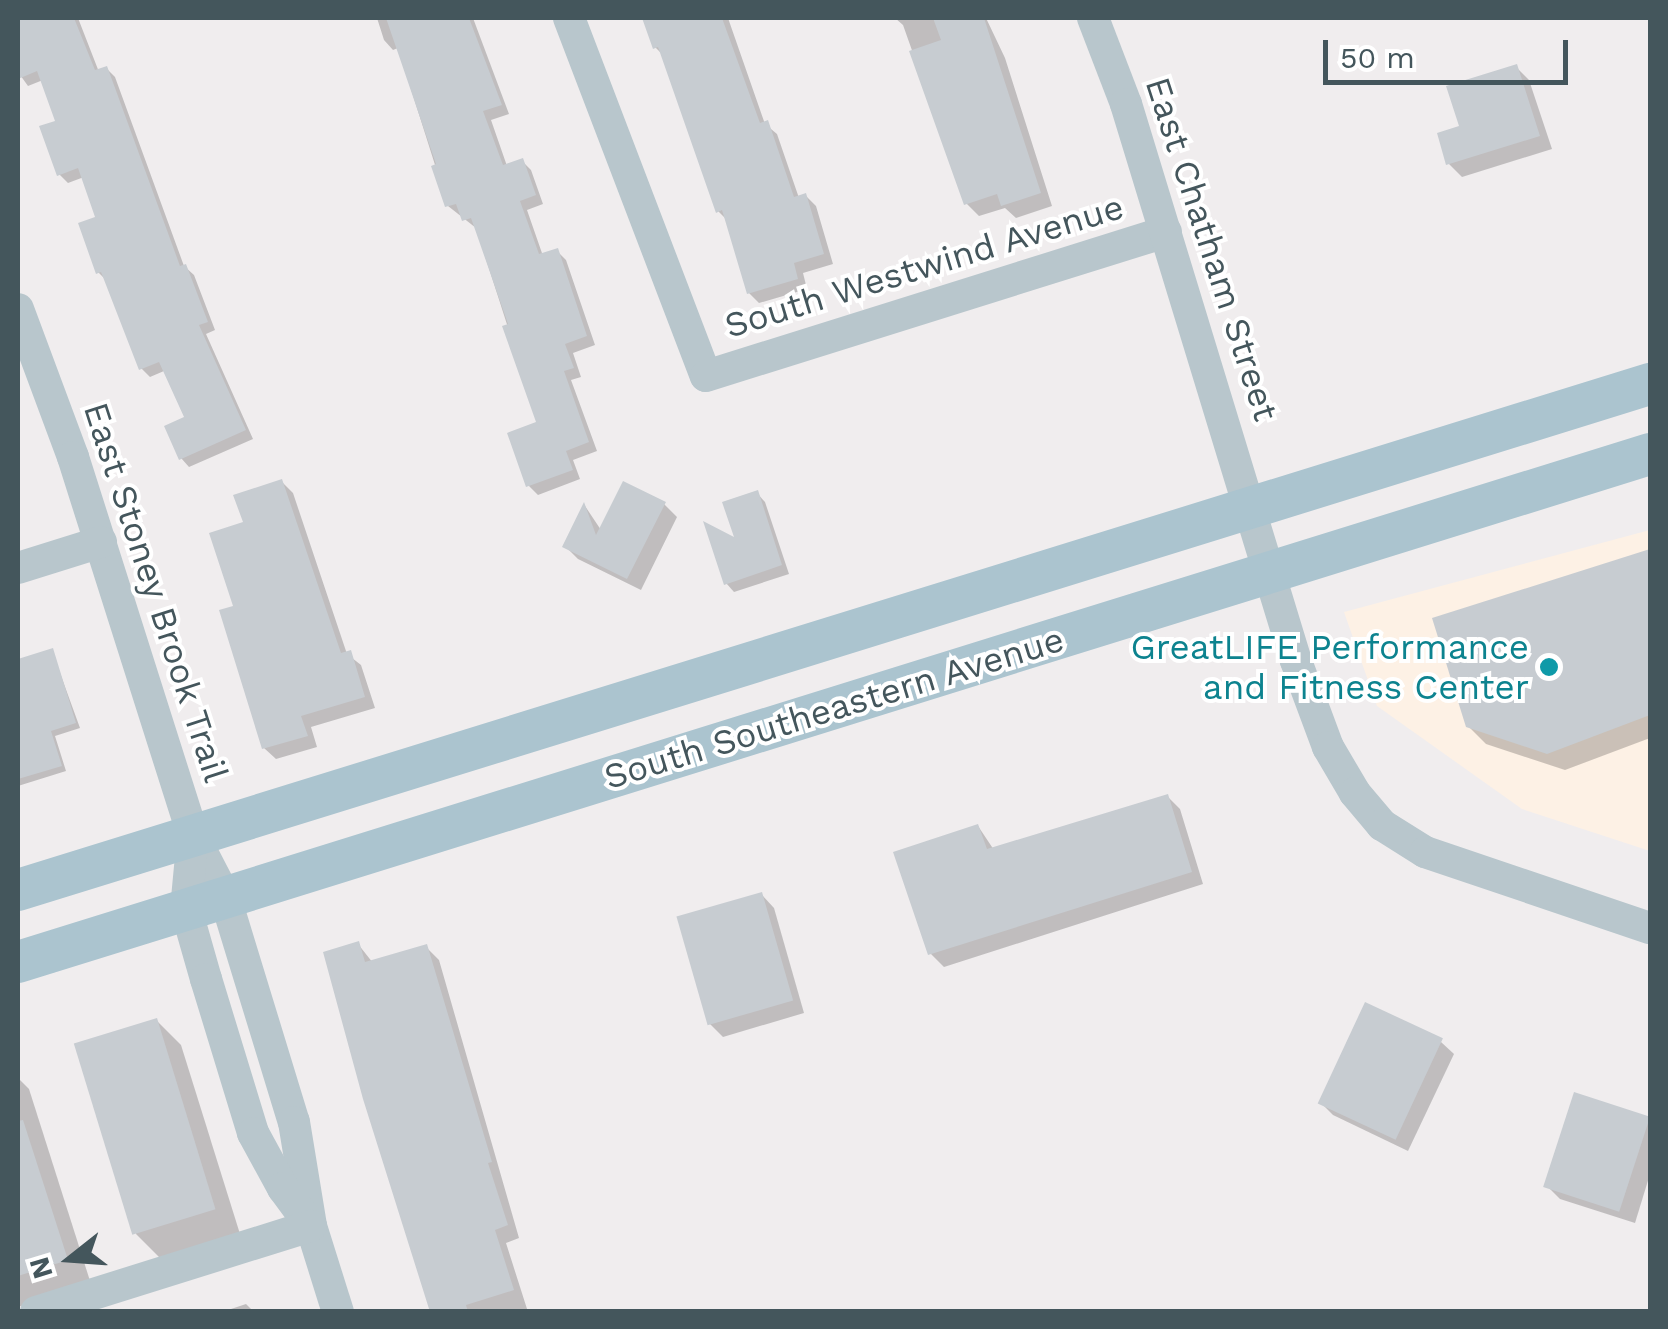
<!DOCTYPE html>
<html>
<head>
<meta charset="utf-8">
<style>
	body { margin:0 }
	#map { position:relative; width:1668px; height:1329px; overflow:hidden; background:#f0edee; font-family:"Work Sans",sans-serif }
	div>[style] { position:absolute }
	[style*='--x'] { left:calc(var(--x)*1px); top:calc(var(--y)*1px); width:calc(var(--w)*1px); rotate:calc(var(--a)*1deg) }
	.commercial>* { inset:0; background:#fdf1e5 }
	.shadow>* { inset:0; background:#0003 }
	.building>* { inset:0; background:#c7ccd1; transform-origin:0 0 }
	.minor>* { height:32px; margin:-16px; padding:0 16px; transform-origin:16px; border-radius:16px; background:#b8c6cc }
	.major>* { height:42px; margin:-21px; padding:0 21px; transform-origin:21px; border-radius:21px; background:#abc4cf }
	.dots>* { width:28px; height:28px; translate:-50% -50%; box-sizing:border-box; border:5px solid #fff; border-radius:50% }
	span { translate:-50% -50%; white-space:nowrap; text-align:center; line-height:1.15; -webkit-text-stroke:8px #fff; paint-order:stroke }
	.street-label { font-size:35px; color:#44565c }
	.culture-label { font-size:35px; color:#0d838f }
	.right { translate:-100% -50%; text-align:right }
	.frame { position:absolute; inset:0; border:20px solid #44565c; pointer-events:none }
	.north { position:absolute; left:20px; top:1209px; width:100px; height:100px; -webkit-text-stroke:8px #fff; paint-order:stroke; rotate:253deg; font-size:28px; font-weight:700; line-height:40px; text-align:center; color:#44565c }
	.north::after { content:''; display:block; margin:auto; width:35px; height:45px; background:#44565c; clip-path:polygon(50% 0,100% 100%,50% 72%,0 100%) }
	.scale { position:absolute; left:1323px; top:40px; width:245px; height:45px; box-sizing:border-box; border:5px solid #44565c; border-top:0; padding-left:12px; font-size:30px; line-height:35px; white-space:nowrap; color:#44565c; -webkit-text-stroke:8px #fff; paint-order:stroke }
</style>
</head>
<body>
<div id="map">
	<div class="commercial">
		<i style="clip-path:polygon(1650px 530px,1650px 851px,1522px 809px,1377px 706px,1344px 612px)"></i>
	</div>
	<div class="shadow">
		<i style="clip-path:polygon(18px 18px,78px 18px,99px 72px,107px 69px,115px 77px,184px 266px,194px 275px,215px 330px,206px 334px,253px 439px,189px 467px,181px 458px,188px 419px,164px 371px,150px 377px,141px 368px,108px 282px,98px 272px,98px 218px,84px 177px,68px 183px,59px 174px,58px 122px,43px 80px,28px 86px,18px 72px)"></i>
		<i style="clip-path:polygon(377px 18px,473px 18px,509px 114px,491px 120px,507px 166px,522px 161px,531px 170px,543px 204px,527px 210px,543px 256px,557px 251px,566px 260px,595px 345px,573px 353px,581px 377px,571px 380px,597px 451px,573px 460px,580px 479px,538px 495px,529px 486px,539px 424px,476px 228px,448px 206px,398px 48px,393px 50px,384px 40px)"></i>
		<i style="clip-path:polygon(644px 18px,728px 18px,765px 124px,777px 134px,799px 198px,806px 196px,816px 206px,833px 264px,803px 273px,807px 289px,759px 303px,749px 293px,728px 221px,718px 211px,664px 56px,655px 47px)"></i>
		<i style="clip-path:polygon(895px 18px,986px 18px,1005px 58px,1052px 206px,1016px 218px,1005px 208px,979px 216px,966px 203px,903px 25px)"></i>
		<i style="clip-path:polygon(1516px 67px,1529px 80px,1552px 149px,1462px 177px,1449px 164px,1462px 128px)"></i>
		<i style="clip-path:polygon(281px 481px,293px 493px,347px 654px,361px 665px,375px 708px,311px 727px,317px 747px,276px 759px,264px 748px,237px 608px,246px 523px)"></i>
		<i style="clip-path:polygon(757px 493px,765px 502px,789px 574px,734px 592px,726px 583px)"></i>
		<i style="clip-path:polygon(664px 504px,677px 517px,641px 590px,578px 559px,565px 546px,585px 506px,601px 530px)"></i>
		<i style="clip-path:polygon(1650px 552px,1650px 738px,1565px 770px,1486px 744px,1468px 726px,1435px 619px)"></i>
		<i style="clip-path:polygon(52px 651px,80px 728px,55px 736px,66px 771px,18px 786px,18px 661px)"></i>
		<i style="clip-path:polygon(1167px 796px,1180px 809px,1203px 884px,944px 967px,931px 954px,978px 826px,994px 850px)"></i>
		<i style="clip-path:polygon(762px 895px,774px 908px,804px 1013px,723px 1037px,710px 1024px)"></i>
		<i style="clip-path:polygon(358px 944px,373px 963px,426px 947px,439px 960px,519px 1238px,506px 1243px,528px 1312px,432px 1312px)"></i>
		<i style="clip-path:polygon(157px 1021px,181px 1045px,240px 1234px,161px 1259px,136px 1234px)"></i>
		<i style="clip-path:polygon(1441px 1042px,1454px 1054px,1408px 1151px,1333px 1115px,1320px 1102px)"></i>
		<i style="clip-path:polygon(18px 1078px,29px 1089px,91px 1284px,18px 1307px)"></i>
		<i style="clip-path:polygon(1576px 1095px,1650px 1119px,1650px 1174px,1635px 1223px,1560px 1199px,1547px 1186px)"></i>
		<i style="clip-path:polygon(246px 1304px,254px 1312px,222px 1312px)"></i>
	</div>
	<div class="building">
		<i style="clip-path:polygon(18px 18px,74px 18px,95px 70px,107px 66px,180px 266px,186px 264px,208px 322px,199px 325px,246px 430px,179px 460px,164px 426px,184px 417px,159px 362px,139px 370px,101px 272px,96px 274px,78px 223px,95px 217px,78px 168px,57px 176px,39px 126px,55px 121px,37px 71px,18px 79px)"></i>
		<i style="clip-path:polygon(386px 18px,469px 18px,502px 105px,483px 111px,503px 165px,523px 158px,536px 195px,520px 201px,539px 254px,558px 248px,587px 336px,565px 344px,574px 368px,564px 371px,589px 442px,566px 451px,573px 470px,526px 487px,507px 433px,536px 422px,502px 326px,508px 324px,471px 218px,462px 221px,456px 204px,445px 207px,431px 166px,436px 164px)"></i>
		<i style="clip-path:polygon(642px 18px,722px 18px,760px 123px,768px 120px,794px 197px,806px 193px,824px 254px,794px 263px,798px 279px,747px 294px,722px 210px,716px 213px,658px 47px,653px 49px)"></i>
		<i style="clip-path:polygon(933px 18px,984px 18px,1041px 193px,1001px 206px,997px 194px,964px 205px,909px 51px,941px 40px)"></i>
		<i style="clip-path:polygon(1517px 64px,1540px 136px,1446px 165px,1437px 133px,1459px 126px,1446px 86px)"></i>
		<i style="clip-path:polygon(282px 479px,341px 653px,351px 650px,365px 697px,301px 716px,308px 736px,262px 749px,219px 610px,233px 606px,209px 533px,243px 522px,233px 495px)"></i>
		<i style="clip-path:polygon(623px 481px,666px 502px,627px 579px,562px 547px,584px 502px,596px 535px)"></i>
		<i style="clip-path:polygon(758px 490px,782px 565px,724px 585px,703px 521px,734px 537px,722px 502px)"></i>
		<i style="clip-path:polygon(1650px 549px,1650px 715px,1547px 754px,1466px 727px,1432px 618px)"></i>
		<i style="clip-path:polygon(53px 648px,76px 723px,51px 731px,62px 766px,18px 779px,18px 659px)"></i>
		<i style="clip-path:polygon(1168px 794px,1192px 872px,928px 955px,893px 852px,978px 824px,987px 849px)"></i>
		<i style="left:762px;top:892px;width:113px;height:89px;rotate:74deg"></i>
		<i style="clip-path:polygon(359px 941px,365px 962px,427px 944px,492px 1162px,488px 1163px,508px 1225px,495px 1230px,514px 1290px,466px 1305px,468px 1312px,430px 1312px,363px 1099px,323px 952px)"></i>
		<i style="left:1365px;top:1002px;width:86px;height:112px;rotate:25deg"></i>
		<i style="left:157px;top:1018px;width:200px;height:87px;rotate:73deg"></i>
		<i style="left:1574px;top:1092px;width:80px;height:100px;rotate:18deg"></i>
		<i style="clip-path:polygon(23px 1120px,68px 1260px,18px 1276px,18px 1121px)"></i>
	</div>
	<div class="minor">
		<i style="--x:569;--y:18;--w:383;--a:69.1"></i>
		<i style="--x:706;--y:376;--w:482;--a:-17.4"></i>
		<i style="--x:1093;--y:18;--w:92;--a:69"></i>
		<i style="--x:1126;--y:104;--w:582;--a:73.03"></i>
		<i style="--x:1296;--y:661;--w:92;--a:69.6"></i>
		<i style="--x:1328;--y:747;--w:53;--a:59.6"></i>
		<i style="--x:1355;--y:793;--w:42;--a:49.8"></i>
		<i style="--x:1382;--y:825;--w:51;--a:32.1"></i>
		<i style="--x:1425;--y:852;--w:237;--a:18.7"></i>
		<i style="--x:18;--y:309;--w:158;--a:69.6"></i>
		<i style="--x:73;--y:457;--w:397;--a:72.4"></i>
		<i style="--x:193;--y:835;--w:70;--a:62.7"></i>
		<i style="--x:225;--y:897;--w:235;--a:73"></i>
		<i style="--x:294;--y:1122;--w:105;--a:80.7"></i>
		<i style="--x:311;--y:1226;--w:90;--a:72.6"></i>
		<i style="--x:18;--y:568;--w:87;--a:-17.4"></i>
		<i style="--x:193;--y:835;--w:74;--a:95.4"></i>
		<i style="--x:186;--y:909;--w:73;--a:74.1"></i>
		<i style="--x:206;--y:979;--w:161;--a:73"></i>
		<i style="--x:253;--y:1133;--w:63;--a:61.4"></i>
		<i style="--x:283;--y:1188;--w:42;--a:53.7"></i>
		<i style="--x:36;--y:1312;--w:288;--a:-17.4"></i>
	</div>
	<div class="major">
		<i style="--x:18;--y:890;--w:1709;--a:-17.23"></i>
		<i style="--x:18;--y:962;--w:1709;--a:-17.29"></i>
	</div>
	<div class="dots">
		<i style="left:1549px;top:667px;background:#0f9aa8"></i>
	</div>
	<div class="street-label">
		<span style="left:1212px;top:249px;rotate:72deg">East Chatham Street</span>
		<span style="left:924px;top:266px;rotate:-17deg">South Westwind Avenue</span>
		<span style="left:156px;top:592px;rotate:72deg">East Stoney Brook Trail</span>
		<span style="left:834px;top:708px;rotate:-17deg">South Southeastern Avenue</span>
	</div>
	<div class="culture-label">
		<span class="right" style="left:1529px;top:667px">GreatLIFE Performance<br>and Fitness Center</span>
	</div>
	<div class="frame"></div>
	<div class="north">N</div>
	<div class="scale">50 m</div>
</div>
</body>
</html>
